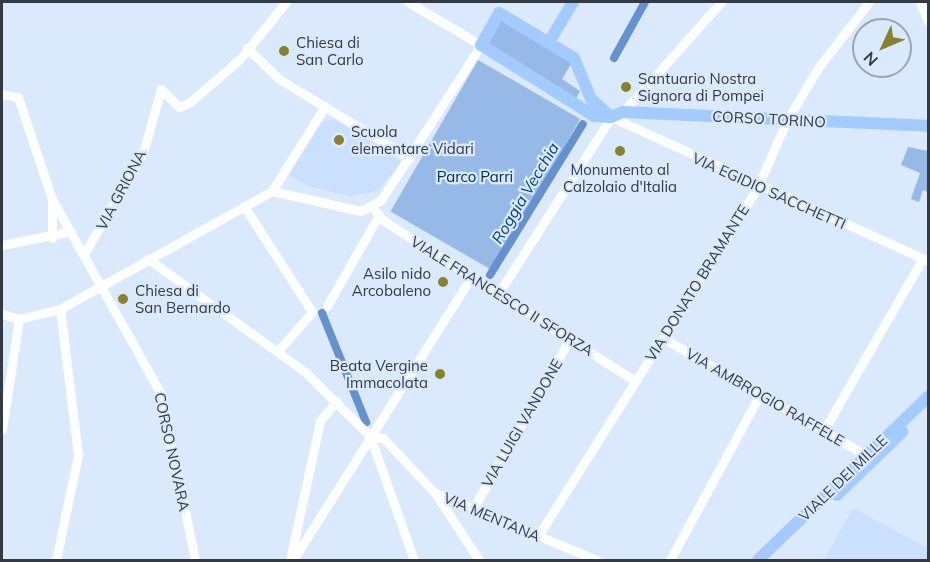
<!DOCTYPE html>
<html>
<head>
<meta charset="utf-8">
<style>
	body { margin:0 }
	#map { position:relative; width:930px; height:562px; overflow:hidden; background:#dbe9fd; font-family:Mulish,sans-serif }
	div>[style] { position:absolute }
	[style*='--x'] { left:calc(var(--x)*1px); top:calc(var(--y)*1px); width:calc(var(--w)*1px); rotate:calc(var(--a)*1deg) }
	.built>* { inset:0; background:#cae0fe }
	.green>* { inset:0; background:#97b9e8; transform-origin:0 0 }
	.canal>* { height:8px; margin:-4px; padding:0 4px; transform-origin:4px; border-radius:4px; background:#6591ce }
	.minor>* { height:9px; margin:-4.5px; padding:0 4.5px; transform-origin:4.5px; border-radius:4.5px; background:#fff }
	.major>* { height:12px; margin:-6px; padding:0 6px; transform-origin:6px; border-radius:6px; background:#a4cbff }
	.dots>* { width:16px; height:16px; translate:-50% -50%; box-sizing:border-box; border:3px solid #dbe9fd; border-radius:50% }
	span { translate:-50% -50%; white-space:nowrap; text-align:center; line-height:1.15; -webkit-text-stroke:4.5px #dbe9fd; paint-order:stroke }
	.poi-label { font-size:15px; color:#333a44 }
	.left { translate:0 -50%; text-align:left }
	.right { translate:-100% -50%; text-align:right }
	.street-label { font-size:15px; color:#333a44 }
	.park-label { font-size:15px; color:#002a61 }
	.water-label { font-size:16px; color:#02428a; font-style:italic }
	.frame { position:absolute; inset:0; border:3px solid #333a44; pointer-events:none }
	.north { position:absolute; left:852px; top:18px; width:60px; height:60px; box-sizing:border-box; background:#dbe9fd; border:2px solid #98a3b3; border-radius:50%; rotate:226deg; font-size:16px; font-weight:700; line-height:24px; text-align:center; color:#333a44 }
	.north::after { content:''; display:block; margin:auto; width:21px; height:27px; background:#87822b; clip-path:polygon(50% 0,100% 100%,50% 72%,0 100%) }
</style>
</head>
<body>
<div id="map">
	<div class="built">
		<i style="clip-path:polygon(334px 119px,402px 162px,377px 191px,350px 196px,307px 186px,289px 175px,322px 122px)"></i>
		<i style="clip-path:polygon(853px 508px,928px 548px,928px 560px,824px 560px)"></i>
	</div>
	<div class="green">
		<i style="clip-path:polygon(500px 17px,573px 61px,562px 79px,580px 91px,575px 101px,485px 44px)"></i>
		<i style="left:478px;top:60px;width:118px;height:175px;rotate:30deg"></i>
		<i style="clip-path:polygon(908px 147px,928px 151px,928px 192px,923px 190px,919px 202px,911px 199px,920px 173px,901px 165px)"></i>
	</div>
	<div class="canal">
		<i style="--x:614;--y:58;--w:64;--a:-61"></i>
		<i style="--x:490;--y:275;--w:177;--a:-58.4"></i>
		<i style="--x:322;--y:313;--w:118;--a:68"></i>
	</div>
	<div class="minor">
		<i style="--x:920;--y:2;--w:21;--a:67"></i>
		<i style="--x:247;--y:48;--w:45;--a:44.1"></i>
		<i style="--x:279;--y:79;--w:153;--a:31.1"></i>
		<i style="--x:161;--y:89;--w:25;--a:45"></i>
		<i style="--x:179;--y:107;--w:11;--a:-22"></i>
		<i style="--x:189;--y:103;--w:67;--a:-40.8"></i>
		<i style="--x:240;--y:59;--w:73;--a:-51.1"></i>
		<i style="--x:2;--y:94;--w:16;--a:11"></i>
		<i style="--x:18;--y:97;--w:108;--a:71.6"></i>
		<i style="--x:52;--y:199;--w:221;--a:60.8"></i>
		<i style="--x:160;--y:392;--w:172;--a:78.2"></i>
		<i style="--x:623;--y:112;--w:147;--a:-48.3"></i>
		<i style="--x:272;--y:191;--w:100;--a:-58.1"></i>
		<i style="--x:52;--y:199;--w:39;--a:90"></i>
		<i style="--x:244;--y:206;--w:126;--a:57.3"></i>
		<i style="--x:312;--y:312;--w:53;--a:131.2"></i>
		<i style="--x:372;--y:207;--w:18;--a:49"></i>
		<i style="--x:384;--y:221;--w:298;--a:32.5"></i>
		<i style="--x:2;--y:245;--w:70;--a:-11.5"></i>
		<i style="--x:84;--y:254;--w:117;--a:-59.7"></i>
		<i style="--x:143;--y:153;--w:66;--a:-74.3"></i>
		<i style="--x:148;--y:259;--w:192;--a:35.7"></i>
		<i style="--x:304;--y:371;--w:93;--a:44.6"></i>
		<i style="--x:370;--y:436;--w:132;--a:70.5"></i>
		<i style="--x:498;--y:294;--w:210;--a:-57.4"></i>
		<i style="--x:611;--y:117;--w:348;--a:24.4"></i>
		<i style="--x:327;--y:306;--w:105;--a:-60.3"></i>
		<i style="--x:2;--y:314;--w:18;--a:16"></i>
		<i style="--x:19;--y:319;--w:42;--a:-13.7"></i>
		<i style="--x:60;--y:309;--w:243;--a:-29.1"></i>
		<i style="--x:272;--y:191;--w:91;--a:12.7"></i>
		<i style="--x:361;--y:211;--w:23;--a:-29"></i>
		<i style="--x:381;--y:200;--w:184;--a:-57.2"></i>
		<i style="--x:481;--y:45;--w:85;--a:-149.5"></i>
		<i style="--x:663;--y:338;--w:234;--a:30"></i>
		<i style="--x:2;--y:429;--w:111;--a:-81.2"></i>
		<i style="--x:824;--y:430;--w:198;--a:-60.1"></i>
		<i style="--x:370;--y:436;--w:13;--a:9"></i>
		<i style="--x:383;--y:438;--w:76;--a:46.6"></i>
		<i style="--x:435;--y:493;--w:80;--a:56.7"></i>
		<i style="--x:435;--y:493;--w:175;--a:22.5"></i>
		<i style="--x:474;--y:507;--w:193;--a:-60.3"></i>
		<i style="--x:538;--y:536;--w:413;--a:-57.8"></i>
		<i style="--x:758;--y:186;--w:72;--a:-66.3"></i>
		<i style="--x:787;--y:120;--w:61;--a:-59.2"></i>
		<i style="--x:818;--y:68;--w:83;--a:-52.3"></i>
		<i style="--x:56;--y:560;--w:107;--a:-78.2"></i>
		<i style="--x:78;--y:455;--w:147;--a:-97"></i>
		<i style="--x:290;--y:560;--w:142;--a:-77.8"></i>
		<i style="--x:320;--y:421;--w:26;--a:-51"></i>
		<i style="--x:293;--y:560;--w:336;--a:-57.8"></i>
		<i style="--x:670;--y:560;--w:189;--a:-61.5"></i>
	</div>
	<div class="major">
		<i style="--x:549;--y:42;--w:47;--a:-59"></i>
		<i style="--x:611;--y:117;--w:27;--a:-138"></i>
		<i style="--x:591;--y:99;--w:44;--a:-112.5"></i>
		<i style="--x:574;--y:58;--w:87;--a:-149"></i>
		<i style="--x:499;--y:13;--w:37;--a:119"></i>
		<i style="--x:481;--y:45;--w:133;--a:32.1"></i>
		<i style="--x:594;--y:116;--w:17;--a:3"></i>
		<i style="--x:611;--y:117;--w:13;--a:-23"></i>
		<i style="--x:623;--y:112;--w:305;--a:2.6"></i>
		<i style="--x:837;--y:495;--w:91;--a:-44.1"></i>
		<i style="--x:758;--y:560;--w:236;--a:-43.8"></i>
	</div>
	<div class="dots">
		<i style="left:284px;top:51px;background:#87822b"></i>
		<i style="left:626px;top:87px;background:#87822b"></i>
		<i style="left:339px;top:140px;background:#87822b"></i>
		<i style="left:620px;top:151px;background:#87822b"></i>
		<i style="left:443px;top:282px;background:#87822b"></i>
		<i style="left:123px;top:299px;background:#87822b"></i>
		<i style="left:440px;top:374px;background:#87822b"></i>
	</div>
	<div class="poi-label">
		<span class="left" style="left:296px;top:51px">Chiesa di<br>San Carlo</span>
		<span class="left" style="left:638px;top:87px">Santuario Nostra<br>Signora di Pompei</span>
		<span class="left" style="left:351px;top:140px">Scuola<br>elementare Vidari</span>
		<span style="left:620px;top:178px">Monumento al<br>Calzolaio d'Italia</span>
		<span class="right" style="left:431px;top:282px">Asilo nido<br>Arcobaleno</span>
		<span class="left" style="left:135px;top:299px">Chiesa di<br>San Bernardo</span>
		<span class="right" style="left:428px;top:374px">Beata Vergine<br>Immacolata</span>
	</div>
	<div class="street-label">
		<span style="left:769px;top:119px;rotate:3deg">CORSO TORINO</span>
		<span style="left:121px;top:190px;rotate:-62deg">VIA GRIONA</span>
		<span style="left:769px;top:191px;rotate:24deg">VIA EGIDIO SACCHETTI</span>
		<span style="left:697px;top:283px;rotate:-58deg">VIA DONATO BRAMANTE</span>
		<span style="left:502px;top:296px;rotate:32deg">VIALE FRANCESCO II SFORZA</span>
		<span style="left:765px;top:397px;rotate:30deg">VIA AMBROGIO RAFFELE</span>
		<span style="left:522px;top:423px;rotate:-60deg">VIA LUIGI VANDONE</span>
		<span style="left:172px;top:452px;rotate:78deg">CORSO NOVARA</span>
		<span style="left:843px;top:478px;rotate:-44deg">VIALE DEI MILLE</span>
		<span style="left:492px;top:517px;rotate:23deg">VIA MENTANA</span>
	</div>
	<div class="park-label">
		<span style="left:475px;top:177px">Parco Parri</span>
	</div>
	<div class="water-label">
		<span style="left:525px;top:193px;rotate:-59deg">Roggia Vecchia</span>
	</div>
	<div class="frame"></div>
	<div class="north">N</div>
</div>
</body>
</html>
